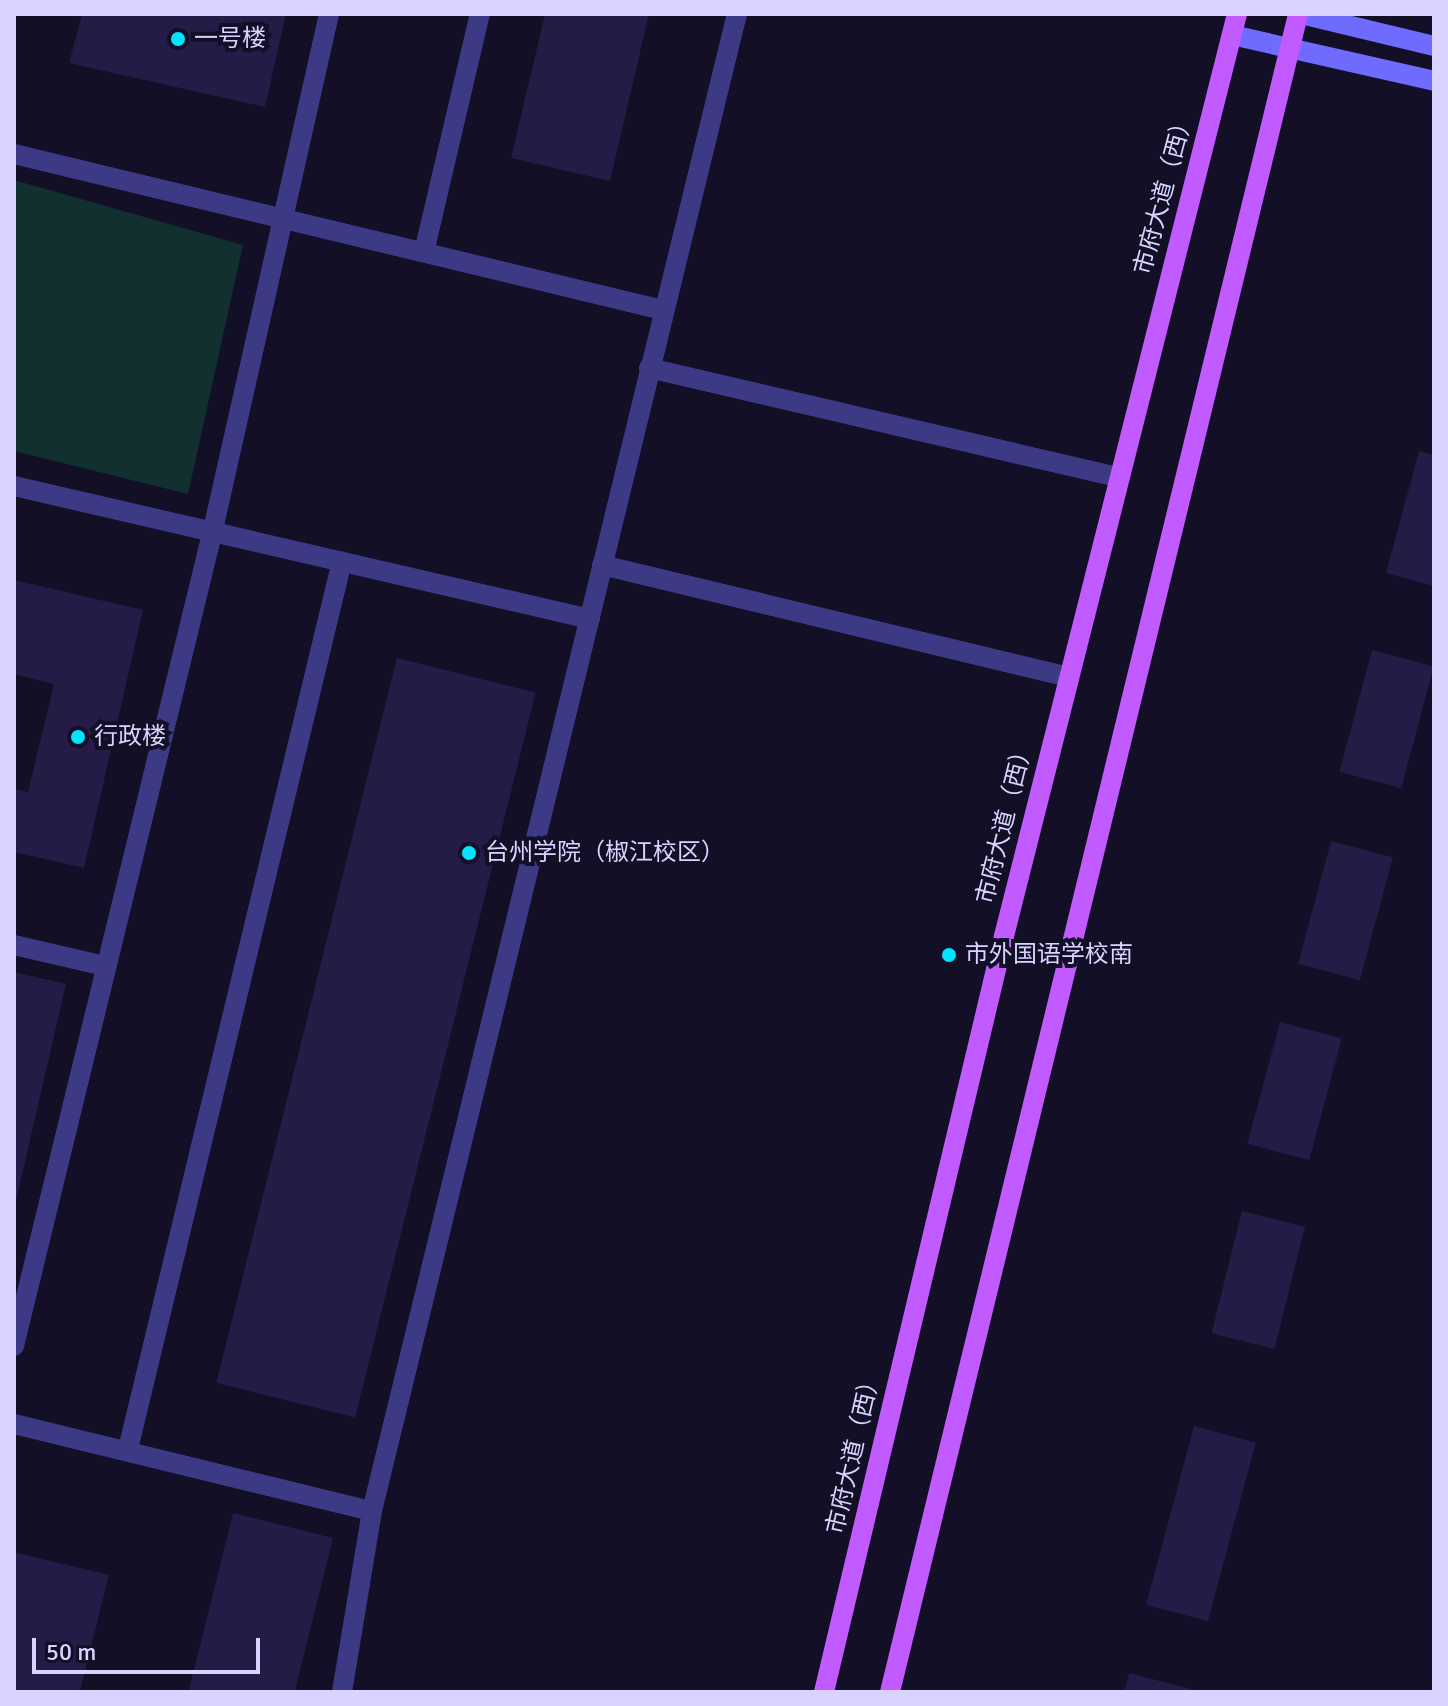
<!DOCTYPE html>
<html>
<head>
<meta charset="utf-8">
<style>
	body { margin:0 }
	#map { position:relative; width:1448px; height:1706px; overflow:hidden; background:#130f26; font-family:Signika,"Noto Sans SC",sans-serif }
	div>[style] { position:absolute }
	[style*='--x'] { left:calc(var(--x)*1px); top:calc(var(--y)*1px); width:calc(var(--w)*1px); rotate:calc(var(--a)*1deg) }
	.green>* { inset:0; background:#12302f }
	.building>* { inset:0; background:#241b47; transform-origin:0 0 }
	.street>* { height:20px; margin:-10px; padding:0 10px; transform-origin:10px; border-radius:10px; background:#3d3a85 }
	.secondary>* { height:20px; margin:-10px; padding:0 10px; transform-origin:10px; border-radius:10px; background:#6f6bff }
	.primary>* { height:20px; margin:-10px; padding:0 10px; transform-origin:10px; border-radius:10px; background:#c25bff }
	.dots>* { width:22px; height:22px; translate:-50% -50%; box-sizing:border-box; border:4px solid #130f26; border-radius:50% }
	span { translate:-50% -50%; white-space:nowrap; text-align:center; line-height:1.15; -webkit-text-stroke:8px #130f26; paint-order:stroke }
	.poi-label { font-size:24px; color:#d9d4ff }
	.left { translate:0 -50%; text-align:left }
	.street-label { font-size:24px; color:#d9d4ff }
	.frame { position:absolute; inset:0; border:16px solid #d9d4ff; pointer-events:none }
	.scale { position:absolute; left:32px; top:1638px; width:228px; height:36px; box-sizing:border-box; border:4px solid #d9d4ff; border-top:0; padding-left:10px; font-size:24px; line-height:28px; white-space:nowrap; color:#d9d4ff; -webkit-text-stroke:6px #130f26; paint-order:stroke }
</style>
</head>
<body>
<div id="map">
	<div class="green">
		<i style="clip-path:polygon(14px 180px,243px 245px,188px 494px,14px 451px)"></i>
	</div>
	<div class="building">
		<i style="clip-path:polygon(82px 14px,286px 14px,265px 107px,69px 63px)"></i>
		<i style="clip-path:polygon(545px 14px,649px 14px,610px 181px,511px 158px)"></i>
		<i style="clip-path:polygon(1419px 451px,1434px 455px,1434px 586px,1386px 573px)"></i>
		<i style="clip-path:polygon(14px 580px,143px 610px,84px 868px,14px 852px,14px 789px,28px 792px,54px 684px,14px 674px)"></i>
		<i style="left:1372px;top:650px;width:64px;height:126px;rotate:15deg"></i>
		<i style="left:397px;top:658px;width:143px;height:747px;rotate:14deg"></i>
		<i style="left:1331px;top:841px;width:64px;height:127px;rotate:15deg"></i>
		<i style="clip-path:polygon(14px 972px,66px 984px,15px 1205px,14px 1205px)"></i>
		<i style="left:1280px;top:1022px;width:64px;height:126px;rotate:15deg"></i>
		<i style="left:1242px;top:1211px;width:65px;height:126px;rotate:14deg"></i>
		<i style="left:1194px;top:1426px;width:64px;height:185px;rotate:15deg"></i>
		<i style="left:233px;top:1513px;width:103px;height:184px;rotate:14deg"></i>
		<i style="clip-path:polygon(14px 1552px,109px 1575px,80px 1692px,14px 1692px)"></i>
		<i style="clip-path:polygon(1129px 1673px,1191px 1689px,1191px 1692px,1124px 1692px)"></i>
	</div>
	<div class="street">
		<i style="--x:14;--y:154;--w:667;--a:13.52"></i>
		<i style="--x:424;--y:252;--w:244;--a:-76.8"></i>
		<i style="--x:649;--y:368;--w:482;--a:13.1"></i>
		<i style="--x:14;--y:486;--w:591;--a:13"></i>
		<i style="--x:602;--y:565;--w:479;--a:13.5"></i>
		<i style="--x:14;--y:945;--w:92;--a:13.1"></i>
		<i style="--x:14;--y:1346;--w:836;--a:-76.3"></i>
		<i style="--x:212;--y:534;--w:533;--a:-77.32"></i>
		<i style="--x:14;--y:1424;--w:368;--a:13.7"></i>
		<i style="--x:128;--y:1449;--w:913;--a:-76.45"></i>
		<i style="--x:342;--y:1692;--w:183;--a:-80.6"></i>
		<i style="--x:372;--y:1511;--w:1541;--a:-76.3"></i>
	</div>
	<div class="secondary">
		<i style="--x:1301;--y:14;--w:137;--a:13.5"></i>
		<i style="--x:1232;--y:35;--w:207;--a:12.8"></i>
	</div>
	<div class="primary">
		<i style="--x:824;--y:1692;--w:777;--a:-76.61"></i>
		<i style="--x:1004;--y:936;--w:951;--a:-75.82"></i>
		<i style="--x:890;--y:1692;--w:1727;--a:-76.33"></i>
	</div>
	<div class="dots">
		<i style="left:178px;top:39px;background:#00e5ff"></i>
		<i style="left:78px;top:737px;background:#00e5ff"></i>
		<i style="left:469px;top:853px;background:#00e5ff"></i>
		<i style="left:949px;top:955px;background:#00e5ff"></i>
	</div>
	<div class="poi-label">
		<span class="left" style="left:194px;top:39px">一号楼</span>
		<span class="left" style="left:94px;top:737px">行政楼</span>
		<span class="left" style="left:485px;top:853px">台州学院（椒江校区）</span>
		<span class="left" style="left:965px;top:955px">市外国语学校南</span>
	</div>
	<div class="street-label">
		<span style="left:1164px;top:193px;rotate:-75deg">市府大道（西）</span>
		<span style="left:1005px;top:822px;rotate:-76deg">市府大道（西）</span>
		<span style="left:854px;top:1452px;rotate:-77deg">市府大道（西）</span>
	</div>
	<div class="frame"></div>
	<div class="scale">50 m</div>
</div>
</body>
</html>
